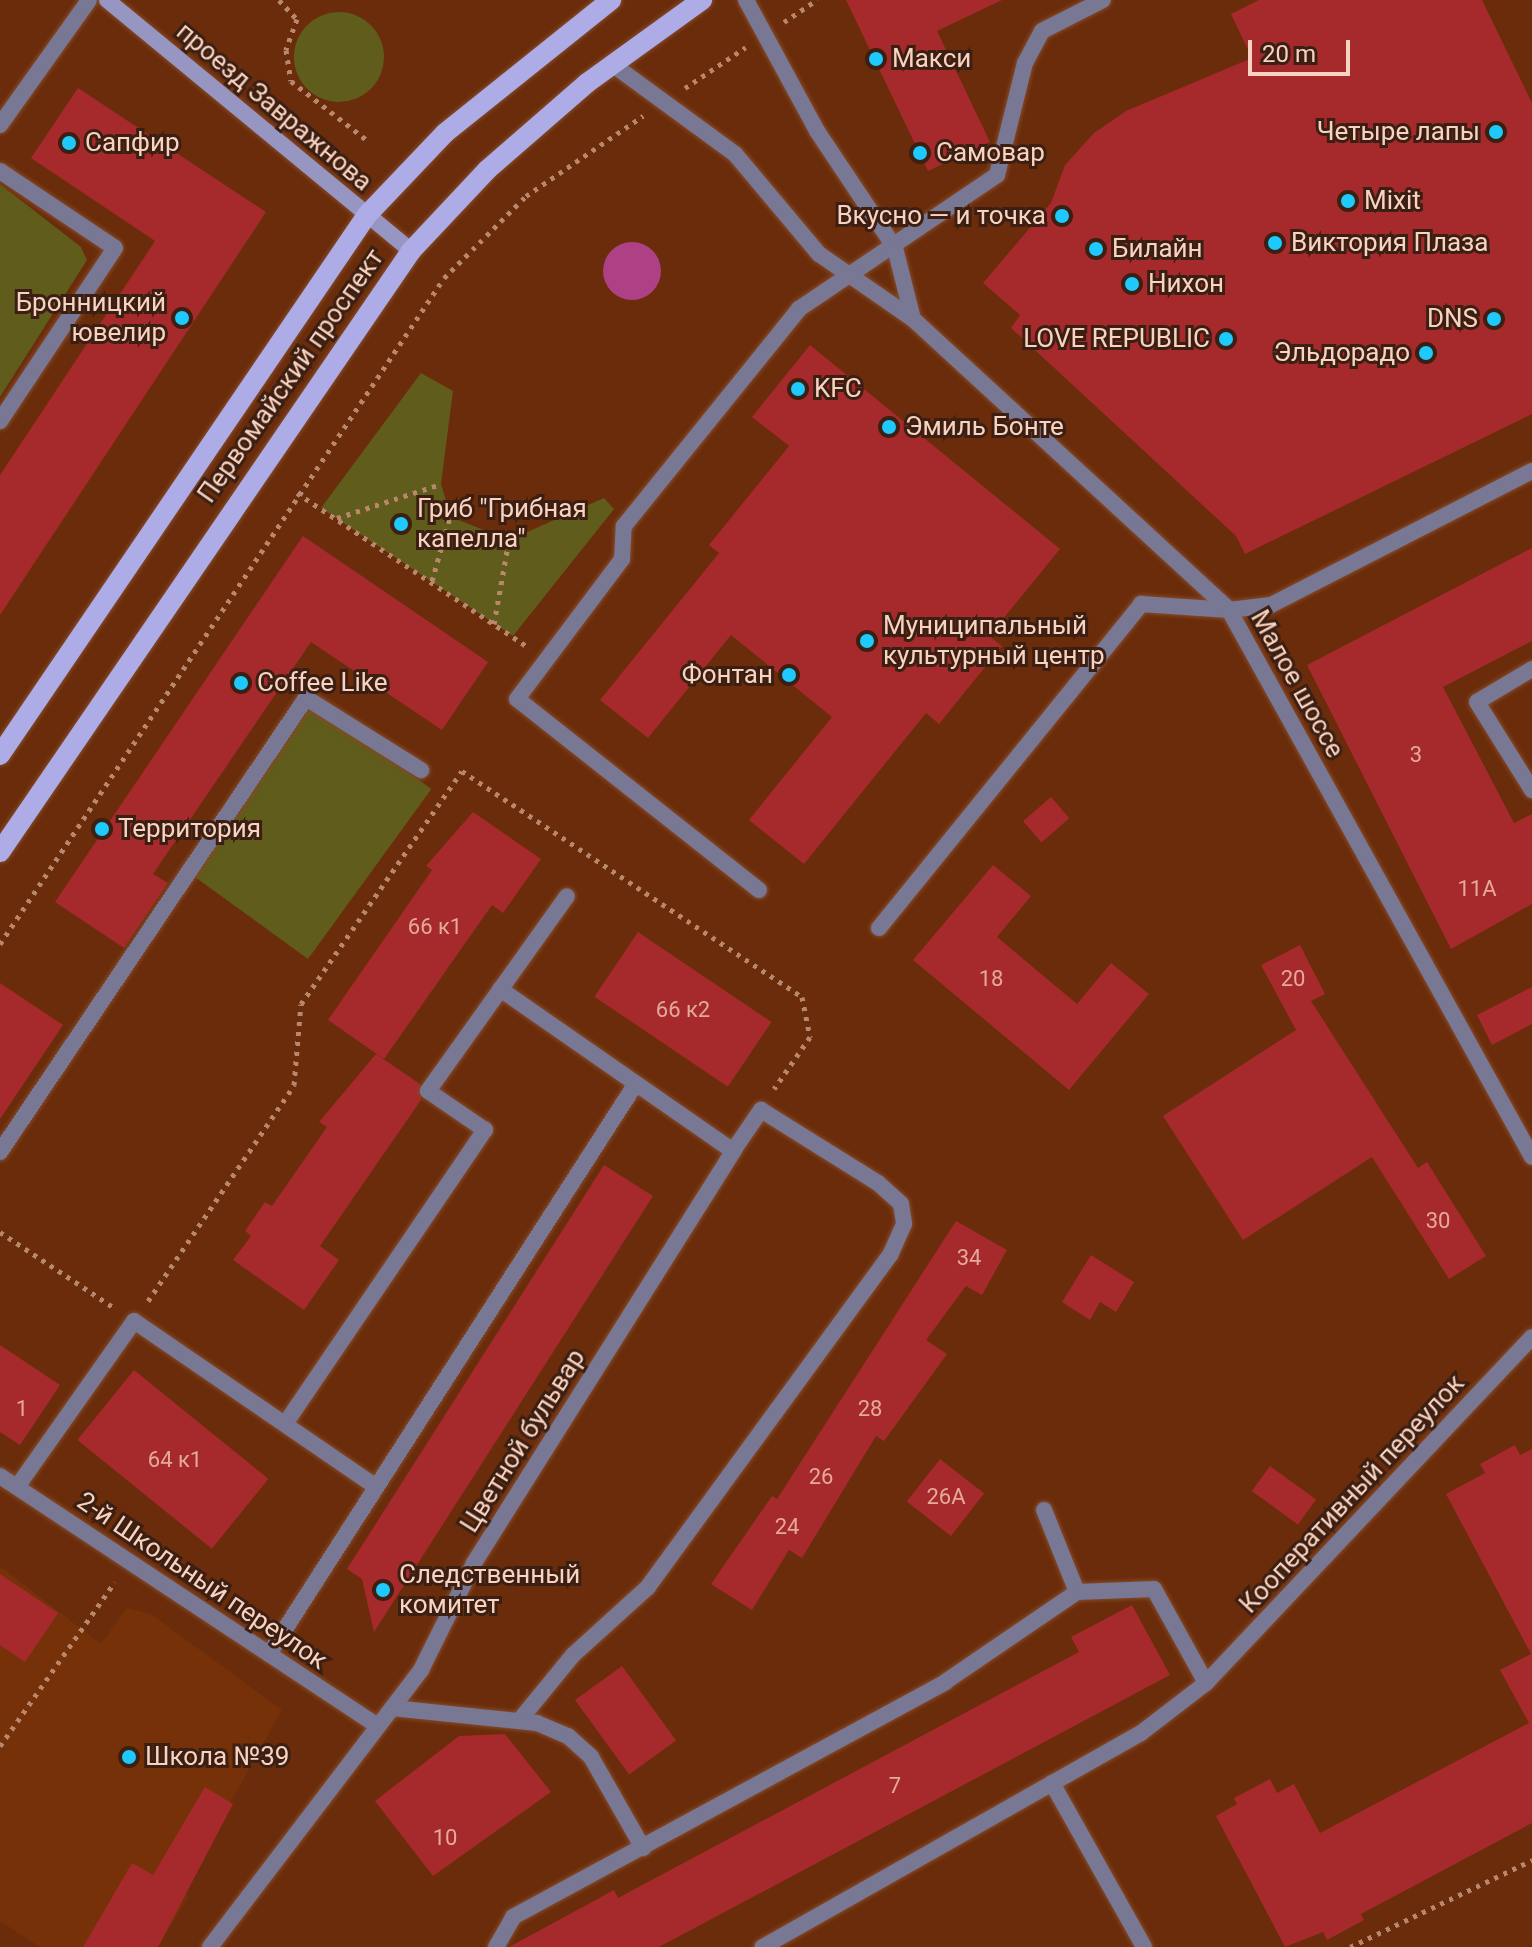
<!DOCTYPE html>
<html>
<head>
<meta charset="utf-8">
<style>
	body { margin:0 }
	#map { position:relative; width:1532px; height:1947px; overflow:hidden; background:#6a2c0a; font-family:Roboto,sans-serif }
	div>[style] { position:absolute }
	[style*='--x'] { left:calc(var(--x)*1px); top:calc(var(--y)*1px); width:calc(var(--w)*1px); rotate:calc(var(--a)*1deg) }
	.built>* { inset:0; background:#763108 }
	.green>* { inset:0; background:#605c1b; transform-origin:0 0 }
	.round { border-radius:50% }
	.water>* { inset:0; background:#ae4185 }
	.building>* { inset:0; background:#a62a2b; transform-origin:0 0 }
	.path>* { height:5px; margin-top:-2.5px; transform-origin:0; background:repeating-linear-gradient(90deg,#b8876e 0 4px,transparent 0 10px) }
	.roads { filter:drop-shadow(0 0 2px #844a2b) drop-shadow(0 0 2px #844a2b) }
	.lane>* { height:16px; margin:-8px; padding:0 8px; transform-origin:8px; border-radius:8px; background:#787895 }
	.street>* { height:16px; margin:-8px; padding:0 8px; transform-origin:8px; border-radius:8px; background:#787895 }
	.secondary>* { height:16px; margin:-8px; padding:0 8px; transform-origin:8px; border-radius:8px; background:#9796c3 }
	.primary>* { height:20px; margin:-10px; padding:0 10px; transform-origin:10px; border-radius:10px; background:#aeace7 }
	.dots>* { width:22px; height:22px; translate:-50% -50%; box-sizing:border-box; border:4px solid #3b1f12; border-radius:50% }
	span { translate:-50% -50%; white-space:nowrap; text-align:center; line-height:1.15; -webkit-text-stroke:6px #3b1f12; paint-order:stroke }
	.number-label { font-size:22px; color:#e4a99c }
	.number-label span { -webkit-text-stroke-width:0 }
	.poi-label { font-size:26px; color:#f9d3c1 }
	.left { translate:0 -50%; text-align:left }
	.right { translate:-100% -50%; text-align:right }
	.street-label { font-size:26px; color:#f9d3c1 }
	.scale { position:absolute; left:1248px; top:40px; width:102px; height:36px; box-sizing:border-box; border:4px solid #f9d3c1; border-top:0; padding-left:10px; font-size:24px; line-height:28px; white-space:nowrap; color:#f9d3c1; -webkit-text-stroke:6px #3b1f12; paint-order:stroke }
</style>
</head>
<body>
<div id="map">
	<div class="built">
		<i style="clip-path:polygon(0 1566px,101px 1644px,127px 1608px,151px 1614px,282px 1710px,181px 1891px,189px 1896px,158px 1947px,40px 1947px,0 1921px)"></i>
	</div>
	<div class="green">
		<i class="round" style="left:294px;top:12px;width:90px;height:90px"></i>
		<i style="clip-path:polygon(0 184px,81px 247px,87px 260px,0 397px)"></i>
		<i style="clip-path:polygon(421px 373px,453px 391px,441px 484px,451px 517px,509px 540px,604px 498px,614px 509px,513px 636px,321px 508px)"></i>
		<i style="left:306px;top:698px;width:155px;height:210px;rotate:36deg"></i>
	</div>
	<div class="water">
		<i class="round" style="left:603px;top:242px;width:58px;height:58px"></i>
	</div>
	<div class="building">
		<i style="clip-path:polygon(846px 0,1002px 0,937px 31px,990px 142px,928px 171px)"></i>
		<i style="clip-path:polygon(1259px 0,1482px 0,1532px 103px,1532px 414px,1245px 554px,1236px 536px,1011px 328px,1020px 315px,983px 283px,1051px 203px,1065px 165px,1094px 133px,1126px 111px,1252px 58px,1231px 14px)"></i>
		<i style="clip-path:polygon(78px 88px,266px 212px,0 615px,0 475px,155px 241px,31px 158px)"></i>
		<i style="clip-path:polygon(810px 345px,1060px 549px,989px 636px,1002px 646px,939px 724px,926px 713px,804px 864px,749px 820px,832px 717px,731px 635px,648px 738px,600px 700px,719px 553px,709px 545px,789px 446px,752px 417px)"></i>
		<i style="clip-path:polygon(303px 536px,488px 662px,442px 730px,311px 642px,153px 874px,168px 883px,124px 948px,55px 902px)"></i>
		<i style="clip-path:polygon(1532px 548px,1532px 641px,1443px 687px,1514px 823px,1532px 814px,1532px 904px,1451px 949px,1307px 665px)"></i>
		<i style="left:1051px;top:797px;width:28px;height:37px;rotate:49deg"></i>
		<i style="clip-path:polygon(473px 812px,541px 859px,503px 913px,492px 905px,384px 1059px,328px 1020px,432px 870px,426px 866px)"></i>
		<i style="clip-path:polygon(993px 865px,1031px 896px,997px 937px,1077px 1004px,1111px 963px,1149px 994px,1069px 1090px,913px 960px)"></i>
		<i style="left:638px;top:932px;width:161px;height:78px;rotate:34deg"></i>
		<i style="clip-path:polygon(1300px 945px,1325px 994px,1311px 1001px,1418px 1168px,1427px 1162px,1486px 1256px,1449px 1279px,1372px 1157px,1243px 1240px,1163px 1116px,1296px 1030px,1261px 965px)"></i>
		<i style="clip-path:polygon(0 983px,63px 1025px,0 1119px)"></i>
		<i style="clip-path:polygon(1532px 987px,1532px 1024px,1492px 1045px,1477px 1015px)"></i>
		<i style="clip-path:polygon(376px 1054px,420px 1084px,421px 1100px,320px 1246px,339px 1260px,304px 1310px,233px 1260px,251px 1236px,245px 1231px,265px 1202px,272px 1206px,327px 1127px,319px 1122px)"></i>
		<i style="clip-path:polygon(604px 1165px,653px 1196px,374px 1632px,362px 1579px,347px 1569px)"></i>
		<i style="clip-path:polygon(956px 1221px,1007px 1250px,982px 1295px,966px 1286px,926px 1340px,947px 1354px,884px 1441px,876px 1436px,802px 1558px,789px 1550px,752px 1610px,711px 1584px,772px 1496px,777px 1499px)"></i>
		<i style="clip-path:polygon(1091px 1255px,1134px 1282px,1116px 1312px,1100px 1302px,1090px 1320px,1062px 1302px)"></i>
		<i style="clip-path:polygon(0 1345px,60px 1385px,20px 1445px,0 1432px)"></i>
		<i style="left:134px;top:1370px;width:173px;height:90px;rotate:39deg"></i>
		<i style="clip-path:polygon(1515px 1445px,1520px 1455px,1532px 1449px,1532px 1823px,1361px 1914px,1364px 1920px,1327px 1940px,1323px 1932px,1285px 1947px,1216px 1816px,1237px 1804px,1234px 1798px,1270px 1779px,1277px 1793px,1294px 1784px,1320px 1833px,1529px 1723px,1500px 1670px,1531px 1654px,1446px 1494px,1485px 1473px,1480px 1464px)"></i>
		<i style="left:940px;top:1459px;width:56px;height:54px;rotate:38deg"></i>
		<i style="left:1270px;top:1466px;width:57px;height:31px;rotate:36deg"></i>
		<i style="clip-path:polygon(0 1574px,58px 1613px,25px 1662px,0 1645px)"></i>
		<i style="clip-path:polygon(1132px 1605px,1170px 1675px,659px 1947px,509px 1947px,614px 1890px,618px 1898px,1079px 1652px,1071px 1637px)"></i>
		<i style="left:622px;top:1666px;width:92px;height:58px;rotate:54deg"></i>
		<i style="clip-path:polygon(505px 1734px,551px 1792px,433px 1876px,375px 1801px,459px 1736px)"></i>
		<i style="clip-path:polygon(205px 1787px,233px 1804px,158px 1947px,83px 1947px,132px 1863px,153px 1875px)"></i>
	</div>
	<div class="path">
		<i style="--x:279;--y:0;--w:26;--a:47"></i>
		<i style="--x:297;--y:19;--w:33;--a:110"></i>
		<i style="--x:286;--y:50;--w:31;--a:81"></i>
		<i style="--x:291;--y:81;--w:98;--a:37.9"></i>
		<i style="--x:784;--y:22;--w:40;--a:-34"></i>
		<i style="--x:685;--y:88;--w:73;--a:-33.9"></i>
		<i style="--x:297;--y:493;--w:275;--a:33.7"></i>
		<i style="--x:337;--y:518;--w:109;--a:-18.1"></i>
		<i style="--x:432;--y:581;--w:66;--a:-74.3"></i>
		<i style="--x:494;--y:624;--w:85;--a:-79.9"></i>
		<i style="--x:0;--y:944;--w:800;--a:-56.31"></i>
		<i style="--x:444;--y:278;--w:116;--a:-45"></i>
		<i style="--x:526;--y:196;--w:142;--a:-34.4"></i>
		<i style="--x:0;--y:1232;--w:139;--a:33.6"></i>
		<i style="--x:148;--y:1301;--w:261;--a:-55.9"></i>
		<i style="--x:294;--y:1085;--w:81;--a:-85.1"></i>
		<i style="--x:301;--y:1004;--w:283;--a:-55.4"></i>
		<i style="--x:462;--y:771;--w:408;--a:33.6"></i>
		<i style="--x:802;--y:997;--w:41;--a:78.7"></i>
		<i style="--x:810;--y:1037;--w:63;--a:124.7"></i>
		<i style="--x:0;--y:1746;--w:200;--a:-55"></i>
		<i style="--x:1350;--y:1947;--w:202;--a:-25.5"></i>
	</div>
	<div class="roads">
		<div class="lane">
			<i style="--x:0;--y:125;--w:153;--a:-54.5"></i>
			<i style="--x:0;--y:171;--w:138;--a:33.8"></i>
			<i style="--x:115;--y:248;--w:208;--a:123.6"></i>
			<i style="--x:1532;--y:669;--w:64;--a:149"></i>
			<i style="--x:1477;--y:702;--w:104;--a:58"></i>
			<i style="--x:759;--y:890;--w:308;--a:-141.7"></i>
			<i style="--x:517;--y:699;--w:175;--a:-53.1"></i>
			<i style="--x:622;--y:559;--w:33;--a:-87"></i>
			<i style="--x:624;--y:526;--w:279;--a:-51.1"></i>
			<i style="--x:799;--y:309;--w:239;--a:-34.1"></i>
			<i style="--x:997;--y:175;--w:115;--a:-76"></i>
			<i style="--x:1025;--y:63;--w:36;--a:-62"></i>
			<i style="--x:1042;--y:31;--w:68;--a:-26.9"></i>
			<i style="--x:879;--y:928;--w:417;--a:-51"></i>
			<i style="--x:1141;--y:604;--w:88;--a:3.9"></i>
			<i style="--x:500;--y:989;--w:284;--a:34.8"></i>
			<i style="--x:733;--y:1151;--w:50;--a:-55.7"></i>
			<i style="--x:761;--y:1110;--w:138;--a:32"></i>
			<i style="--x:878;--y:1183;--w:31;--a:42"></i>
			<i style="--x:901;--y:1204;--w:20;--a:81"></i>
			<i style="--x:904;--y:1224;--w:34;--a:114"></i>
			<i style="--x:890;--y:1255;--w:411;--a:126.1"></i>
			<i style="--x:648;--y:1587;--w:101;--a:137.8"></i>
			<i style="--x:573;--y:1655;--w:85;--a:129.3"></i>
			<i style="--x:0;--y:1152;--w:547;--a:-56.02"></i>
			<i style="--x:306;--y:698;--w:136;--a:32.1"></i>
			<i style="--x:285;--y:1424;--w:356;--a:-55.8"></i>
			<i style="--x:485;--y:1130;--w:69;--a:-145.6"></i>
			<i style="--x:428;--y:1091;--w:239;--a:-54.5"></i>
			<i style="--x:17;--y:1487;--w:203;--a:-54.8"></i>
			<i style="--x:134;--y:1321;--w:293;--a:34.4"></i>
			<i style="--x:1044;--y:1510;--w:88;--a:68.1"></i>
			<i style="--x:269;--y:1654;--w:677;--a:-57.25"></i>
			<i style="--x:392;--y:1708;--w:146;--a:5.9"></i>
			<i style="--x:537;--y:1723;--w:34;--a:23"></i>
			<i style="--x:568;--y:1736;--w:31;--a:42"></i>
			<i style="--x:591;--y:1757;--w:105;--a:60.3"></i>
			<i style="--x:1052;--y:1783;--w:188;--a:60.7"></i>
			<i style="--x:496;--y:1947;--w:34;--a:-60"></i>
			<i style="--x:513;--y:1917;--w:492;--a:-28.5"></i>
			<i style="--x:945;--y:1682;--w:160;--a:-34.3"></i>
			<i style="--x:1077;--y:1592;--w:77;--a:-2.2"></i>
			<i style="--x:1154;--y:1589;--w:107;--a:61"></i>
			<i style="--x:1206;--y:1683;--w:82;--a:142.4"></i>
			<i style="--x:1141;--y:1733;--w:435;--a:150.5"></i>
		</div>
		<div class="street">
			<i style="--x:746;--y:0;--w:149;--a:61.5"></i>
			<i style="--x:817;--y:131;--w:141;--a:56.3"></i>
			<i style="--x:895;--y:248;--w:73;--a:75.8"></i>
			<i style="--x:612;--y:64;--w:152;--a:36.2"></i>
			<i style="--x:735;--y:154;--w:131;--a:50"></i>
			<i style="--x:819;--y:254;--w:114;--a:34.7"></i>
			<i style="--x:913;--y:319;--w:430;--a:42.6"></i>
			<i style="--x:1229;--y:610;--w:625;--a:61.02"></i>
			<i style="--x:1229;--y:610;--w:42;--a:-6.8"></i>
			<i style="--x:1271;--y:605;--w:293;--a:-27.2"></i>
			<i style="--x:0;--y:1476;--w:452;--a:33.5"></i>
			<i style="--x:1206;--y:1683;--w:475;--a:-46.7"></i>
			<i style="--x:210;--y:1947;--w:348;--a:-52.7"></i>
			<i style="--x:421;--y:1670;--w:119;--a:-63.6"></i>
			<i style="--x:474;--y:1563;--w:487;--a:-57.8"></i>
		</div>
		<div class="secondary">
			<i style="--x:107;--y:0;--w:394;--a:39.5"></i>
		</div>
		<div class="primary">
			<i style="--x:0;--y:755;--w:653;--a:-55.8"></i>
			<i style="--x:367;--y:215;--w:113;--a:-46.4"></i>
			<i style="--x:445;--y:133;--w:213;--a:-38.7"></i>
			<i style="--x:0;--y:852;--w:728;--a:-55.63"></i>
			<i style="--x:411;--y:251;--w:111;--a:-46.8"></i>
			<i style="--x:487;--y:170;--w:133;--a:-41"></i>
			<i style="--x:587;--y:83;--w:142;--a:-35.8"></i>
		</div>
	</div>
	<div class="dots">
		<i style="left:876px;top:59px;background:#1ec9fd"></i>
		<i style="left:1496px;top:132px;background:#1ec9fd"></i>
		<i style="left:69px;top:143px;background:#1ec9fd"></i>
		<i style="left:920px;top:153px;background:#1ec9fd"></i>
		<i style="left:1348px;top:201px;background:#1ec9fd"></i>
		<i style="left:1062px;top:216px;background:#1ec9fd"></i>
		<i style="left:1275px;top:243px;background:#1ec9fd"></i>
		<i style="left:1096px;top:249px;background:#1ec9fd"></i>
		<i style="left:1132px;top:284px;background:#1ec9fd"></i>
		<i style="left:182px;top:318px;background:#1ec9fd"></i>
		<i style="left:1494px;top:319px;background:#1ec9fd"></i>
		<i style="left:1226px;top:339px;background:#1ec9fd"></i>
		<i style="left:1426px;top:353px;background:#1ec9fd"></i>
		<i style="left:798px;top:389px;background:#1ec9fd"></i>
		<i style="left:889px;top:427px;background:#1ec9fd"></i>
		<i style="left:401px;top:524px;background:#1ec9fd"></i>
		<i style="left:867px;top:641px;background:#1ec9fd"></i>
		<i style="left:789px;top:675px;background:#1ec9fd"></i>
		<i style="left:241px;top:683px;background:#1ec9fd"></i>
		<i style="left:102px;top:829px;background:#1ec9fd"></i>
		<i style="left:383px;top:1590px;background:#1ec9fd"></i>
		<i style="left:129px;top:1757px;background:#1ec9fd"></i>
	</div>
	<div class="number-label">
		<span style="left:1416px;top:755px">3</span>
		<span style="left:1477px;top:889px">11А</span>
		<span style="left:435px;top:927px">66 к1</span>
		<span style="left:991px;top:979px">18</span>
		<span style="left:1293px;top:979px">20</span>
		<span style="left:683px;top:1010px">66 к2</span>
		<span style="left:1438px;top:1221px">30</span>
		<span style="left:969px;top:1258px">34</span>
		<span style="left:22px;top:1409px">1</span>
		<span style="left:870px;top:1409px">28</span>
		<span style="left:175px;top:1460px">64 к1</span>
		<span style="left:821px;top:1477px">26</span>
		<span style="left:946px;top:1497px">26А</span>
		<span style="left:787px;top:1527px">24</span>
		<span style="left:895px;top:1786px">7</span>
		<span style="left:445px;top:1838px">10</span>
	</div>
	<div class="poi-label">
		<span class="left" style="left:892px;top:59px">Макси</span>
		<span class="right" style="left:1480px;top:132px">Четыре лапы</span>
		<span class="left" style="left:85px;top:143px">Сапфир</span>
		<span class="left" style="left:936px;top:153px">Самовар</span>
		<span class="left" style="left:1364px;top:201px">Mixit</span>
		<span class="right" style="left:1046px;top:216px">Вкусно — и точка</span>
		<span class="left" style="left:1291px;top:243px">Виктория Плаза</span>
		<span class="left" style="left:1112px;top:249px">Билайн</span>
		<span class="left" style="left:1148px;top:284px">Нихон</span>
		<span class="right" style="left:166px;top:318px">Бронницкий<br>ювелир</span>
		<span class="right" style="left:1478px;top:319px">DNS</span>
		<span class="right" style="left:1210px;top:339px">LOVE REPUBLIC</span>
		<span class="right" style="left:1410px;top:353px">Эльдорадо</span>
		<span class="left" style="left:814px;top:389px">KFC</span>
		<span class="left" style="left:905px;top:427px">Эмиль Бонте</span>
		<span class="left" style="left:417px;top:524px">Гриб "Грибная<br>капелла"</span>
		<span class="left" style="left:883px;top:641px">Муниципальный<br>культурный центр</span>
		<span class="right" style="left:773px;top:675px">Фонтан</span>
		<span class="left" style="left:257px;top:683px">Coffee Like</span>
		<span class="left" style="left:118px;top:829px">Территория</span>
		<span class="left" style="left:399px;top:1590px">Следственный<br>комитет</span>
		<span class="left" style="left:145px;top:1757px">Школа №39</span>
	</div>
	<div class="street-label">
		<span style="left:274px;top:107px;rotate:40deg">проезд Завражнова</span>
		<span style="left:291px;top:376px;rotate:-55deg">Первомайский проспект</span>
		<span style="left:1297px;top:684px;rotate:61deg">Малое шоссе</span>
		<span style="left:523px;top:1441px;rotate:-58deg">Цветной бульвар</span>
		<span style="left:1352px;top:1494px;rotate:-47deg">Кооперативный переулок</span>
		<span style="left:202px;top:1581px;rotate:34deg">2-й Школьный переулок</span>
	</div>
	<div class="scale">20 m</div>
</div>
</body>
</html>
